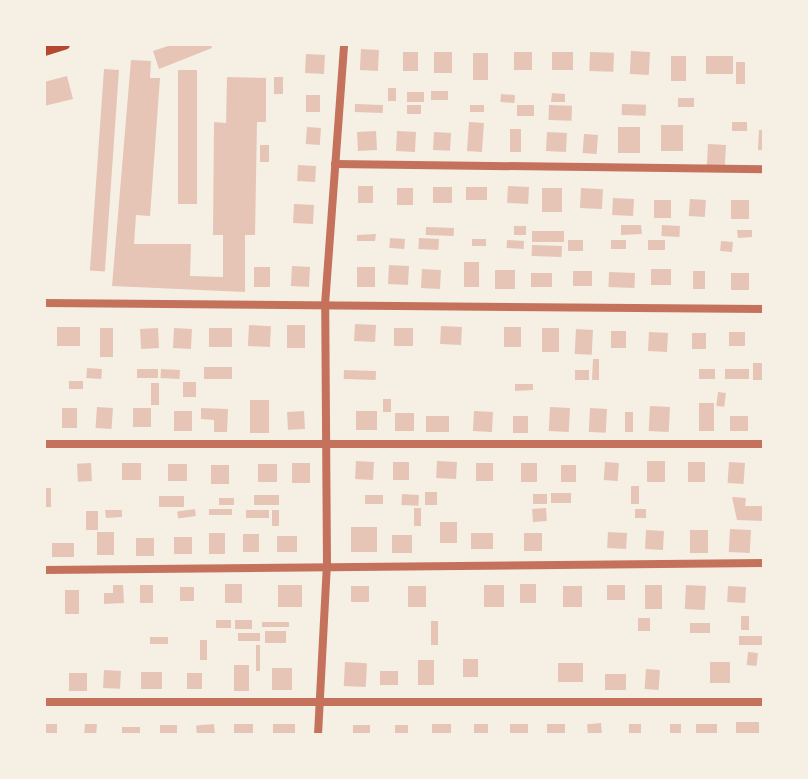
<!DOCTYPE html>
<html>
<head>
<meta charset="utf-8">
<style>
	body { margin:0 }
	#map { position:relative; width:808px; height:779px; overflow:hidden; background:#f6efe4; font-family:Helvetica,sans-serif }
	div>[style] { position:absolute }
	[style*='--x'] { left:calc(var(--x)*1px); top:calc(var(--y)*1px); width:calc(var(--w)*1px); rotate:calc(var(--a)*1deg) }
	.building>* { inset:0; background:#e6c5b7; transform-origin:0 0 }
	.minor>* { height:8px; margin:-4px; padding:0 4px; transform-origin:4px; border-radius:4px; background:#c5725c }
	.secondary>* { height:11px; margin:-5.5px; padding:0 5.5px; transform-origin:5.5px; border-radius:5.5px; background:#b5482f }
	span { translate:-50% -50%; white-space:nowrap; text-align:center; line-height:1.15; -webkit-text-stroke:6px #f6efe4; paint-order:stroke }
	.frame { position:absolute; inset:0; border:46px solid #f6efe4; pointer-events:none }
</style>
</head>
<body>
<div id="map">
	<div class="building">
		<i style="clip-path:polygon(174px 44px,211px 44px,212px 48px,159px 69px,153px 51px)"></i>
		<i style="left:361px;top:49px;width:18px;height:21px;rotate:3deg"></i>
		<i style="left:631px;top:51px;width:19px;height:23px;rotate:3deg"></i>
		<i style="left:403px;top:52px;width:15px;height:19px"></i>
		<i style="left:434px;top:52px;width:18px;height:21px"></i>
		<i style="left:514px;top:52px;width:18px;height:18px"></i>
		<i style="left:552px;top:52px;width:21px;height:18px"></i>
		<i style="left:590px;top:52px;width:24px;height:19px;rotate:2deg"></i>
		<i style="left:473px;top:53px;width:15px;height:27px"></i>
		<i style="left:306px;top:54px;width:19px;height:19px;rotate:3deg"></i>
		<i style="left:671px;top:56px;width:15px;height:25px"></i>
		<i style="left:706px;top:56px;width:27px;height:18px"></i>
		<i style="clip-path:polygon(131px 60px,151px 61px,150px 78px,160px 78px,150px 216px,136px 215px,134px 244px,191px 244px,190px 276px,223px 277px,223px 235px,213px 235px,214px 122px,226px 123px,227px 77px,266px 78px,266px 122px,257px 122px,255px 235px,245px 235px,245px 292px,112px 286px)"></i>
		<i style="left:736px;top:62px;width:9px;height:22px"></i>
		<i style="left:104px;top:69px;width:15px;height:202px;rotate:4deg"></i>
		<i style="left:178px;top:70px;width:19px;height:134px"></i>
		<i style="clip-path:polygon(67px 76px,73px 99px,44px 106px,44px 82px)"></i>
		<i style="left:274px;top:77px;width:9px;height:17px"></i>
		<i style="left:388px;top:88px;width:8px;height:13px"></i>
		<i style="left:431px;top:91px;width:17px;height:9px"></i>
		<i style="left:407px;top:92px;width:17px;height:10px"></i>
		<i style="clip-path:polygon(552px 93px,565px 94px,565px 102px,551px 102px)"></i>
		<i style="left:501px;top:94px;width:14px;height:8px;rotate:4deg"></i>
		<i style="left:306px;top:95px;width:14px;height:17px"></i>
		<i style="left:678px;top:98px;width:16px;height:9px"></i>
		<i style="left:355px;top:104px;width:28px;height:8px;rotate:2deg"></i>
		<i style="left:622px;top:104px;width:24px;height:11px;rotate:2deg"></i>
		<i style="left:407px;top:105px;width:14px;height:9px"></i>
		<i style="left:470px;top:105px;width:14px;height:7px"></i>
		<i style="left:517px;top:105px;width:17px;height:11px"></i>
		<i style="left:549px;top:105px;width:23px;height:15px;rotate:2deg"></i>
		<i style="left:469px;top:122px;width:15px;height:29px;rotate:4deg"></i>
		<i style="left:747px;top:122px;width:9px;height:15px;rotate:90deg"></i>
		<i style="left:661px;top:125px;width:22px;height:26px"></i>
		<i style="left:307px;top:127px;width:14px;height:17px;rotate:4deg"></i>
		<i style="left:618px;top:127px;width:22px;height:26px"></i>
		<i style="left:510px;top:129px;width:11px;height:23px"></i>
		<i style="clip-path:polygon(759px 130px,764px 130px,764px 150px,758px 150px)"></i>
		<i style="left:376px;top:131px;width:19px;height:19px;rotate:87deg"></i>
		<i style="left:397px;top:131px;width:19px;height:20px;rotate:3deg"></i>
		<i style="left:434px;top:132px;width:17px;height:18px;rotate:3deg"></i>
		<i style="left:547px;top:132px;width:20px;height:19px;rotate:3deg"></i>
		<i style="left:584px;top:134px;width:14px;height:19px;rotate:4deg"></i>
		<i style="left:708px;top:144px;width:18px;height:21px;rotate:3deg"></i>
		<i style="left:260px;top:145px;width:9px;height:17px"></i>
		<i style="left:298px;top:165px;width:18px;height:16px;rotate:3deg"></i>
		<i style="left:358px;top:186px;width:15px;height:17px"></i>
		<i style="left:508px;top:186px;width:21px;height:17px;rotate:3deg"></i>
		<i style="left:433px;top:187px;width:19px;height:16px"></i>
		<i style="left:466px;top:187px;width:21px;height:13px"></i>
		<i style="left:397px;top:188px;width:16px;height:17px"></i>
		<i style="left:542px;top:188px;width:20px;height:24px"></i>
		<i style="left:581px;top:188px;width:22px;height:20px;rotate:3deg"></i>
		<i style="left:613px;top:198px;width:21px;height:17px;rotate:3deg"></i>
		<i style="left:690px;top:199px;width:16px;height:17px;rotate:4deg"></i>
		<i style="left:654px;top:200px;width:17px;height:18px"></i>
		<i style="left:731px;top:200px;width:18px;height:19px"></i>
		<i style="left:294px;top:204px;width:20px;height:19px;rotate:3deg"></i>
		<i style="clip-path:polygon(621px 225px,641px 225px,642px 234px,621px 235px)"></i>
		<i style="left:662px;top:225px;width:18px;height:11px;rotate:3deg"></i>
		<i style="left:514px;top:226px;width:12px;height:9px"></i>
		<i style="left:426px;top:227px;width:28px;height:8px;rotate:2deg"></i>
		<i style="clip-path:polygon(737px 230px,752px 230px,752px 237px,738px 238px)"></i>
		<i style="left:532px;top:231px;width:32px;height:11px"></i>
		<i style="clip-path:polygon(376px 234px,375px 241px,357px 241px,357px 235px)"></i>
		<i style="left:390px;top:238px;width:15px;height:10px;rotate:4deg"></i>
		<i style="left:419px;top:238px;width:20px;height:11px;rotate:3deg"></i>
		<i style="left:472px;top:239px;width:14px;height:7px"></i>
		<i style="left:507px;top:240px;width:17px;height:8px;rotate:3deg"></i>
		<i style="left:568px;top:240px;width:15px;height:11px"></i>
		<i style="left:626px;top:240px;width:9px;height:15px;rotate:90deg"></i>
		<i style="left:648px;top:240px;width:17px;height:10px"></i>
		<i style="left:721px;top:241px;width:12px;height:10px;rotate:5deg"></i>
		<i style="left:532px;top:245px;width:30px;height:11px;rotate:2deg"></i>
		<i style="left:464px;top:262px;width:15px;height:25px"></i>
		<i style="left:389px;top:265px;width:20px;height:19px;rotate:3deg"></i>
		<i style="left:292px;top:266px;width:18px;height:20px;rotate:3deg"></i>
		<i style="left:254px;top:267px;width:16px;height:20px"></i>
		<i style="left:357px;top:267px;width:18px;height:20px"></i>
		<i style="left:422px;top:269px;width:19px;height:19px;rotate:3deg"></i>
		<i style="left:671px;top:269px;width:16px;height:20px;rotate:90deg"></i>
		<i style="left:495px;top:270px;width:20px;height:19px"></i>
		<i style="left:592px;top:271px;width:15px;height:19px;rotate:90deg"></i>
		<i style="left:693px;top:271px;width:12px;height:18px"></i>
		<i style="left:609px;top:272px;width:26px;height:15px;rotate:2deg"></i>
		<i style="left:531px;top:273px;width:21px;height:14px"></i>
		<i style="left:731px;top:273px;width:18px;height:17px"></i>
		<i style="left:355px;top:324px;width:21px;height:17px;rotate:3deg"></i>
		<i style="left:249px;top:325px;width:22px;height:21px;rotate:3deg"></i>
		<i style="left:287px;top:325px;width:18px;height:23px"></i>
		<i style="left:441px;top:326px;width:21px;height:18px;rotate:3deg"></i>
		<i style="left:57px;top:327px;width:23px;height:19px"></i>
		<i style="left:504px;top:327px;width:17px;height:20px"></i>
		<i style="left:100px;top:328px;width:13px;height:29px"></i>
		<i style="left:158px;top:328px;width:20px;height:18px;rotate:87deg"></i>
		<i style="left:174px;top:328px;width:18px;height:20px;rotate:3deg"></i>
		<i style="left:209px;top:328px;width:23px;height:19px"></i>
		<i style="left:394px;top:328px;width:19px;height:18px"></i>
		<i style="left:542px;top:328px;width:17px;height:24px"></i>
		<i style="left:576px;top:329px;width:17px;height:25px;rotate:3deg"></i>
		<i style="left:611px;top:331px;width:15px;height:17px"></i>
		<i style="left:649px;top:332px;width:19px;height:19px;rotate:3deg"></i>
		<i style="left:729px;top:332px;width:16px;height:14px"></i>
		<i style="left:692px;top:333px;width:14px;height:16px"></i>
		<i style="clip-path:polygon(593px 359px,599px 359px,599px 380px,592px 380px)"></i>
		<i style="left:753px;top:363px;width:11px;height:17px"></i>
		<i style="left:204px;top:367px;width:28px;height:12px"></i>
		<i style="left:87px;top:368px;width:15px;height:10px;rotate:4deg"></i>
		<i style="left:137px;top:369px;width:21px;height:9px"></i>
		<i style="left:161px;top:369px;width:19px;height:9px;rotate:3deg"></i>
		<i style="left:699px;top:369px;width:16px;height:10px"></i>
		<i style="left:749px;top:369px;width:10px;height:24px;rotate:90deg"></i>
		<i style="left:344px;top:370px;width:32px;height:9px;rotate:2deg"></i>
		<i style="left:575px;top:370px;width:14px;height:10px"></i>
		<i style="left:83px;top:381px;width:8px;height:14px;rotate:90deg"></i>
		<i style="left:183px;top:382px;width:13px;height:15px"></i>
		<i style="left:151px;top:383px;width:8px;height:22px"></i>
		<i style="clip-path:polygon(515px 384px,533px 384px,533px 390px,515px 391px)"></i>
		<i style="left:718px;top:392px;width:8px;height:14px;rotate:7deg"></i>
		<i style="left:383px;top:399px;width:8px;height:13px"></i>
		<i style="left:250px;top:400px;width:19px;height:33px"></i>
		<i style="left:699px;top:403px;width:15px;height:28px"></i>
		<i style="left:650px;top:406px;width:20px;height:25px;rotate:3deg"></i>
		<i style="left:97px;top:407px;width:16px;height:21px;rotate:4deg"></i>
		<i style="left:550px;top:407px;width:20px;height:24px;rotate:3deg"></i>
		<i style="left:62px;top:408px;width:15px;height:20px"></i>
		<i style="left:133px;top:408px;width:18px;height:19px"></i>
		<i style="clip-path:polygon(201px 408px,228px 409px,227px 432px,214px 432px,214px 420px,201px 419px)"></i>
		<i style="left:590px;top:408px;width:17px;height:24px;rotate:3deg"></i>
		<i style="left:174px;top:411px;width:18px;height:20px"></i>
		<i style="left:304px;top:411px;width:18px;height:17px;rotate:87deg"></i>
		<i style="left:356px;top:411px;width:21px;height:19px"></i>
		<i style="left:474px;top:411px;width:19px;height:20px;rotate:3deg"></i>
		<i style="left:625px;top:412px;width:8px;height:20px"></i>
		<i style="left:395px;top:413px;width:19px;height:18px"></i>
		<i style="left:426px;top:416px;width:23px;height:16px"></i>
		<i style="left:513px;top:416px;width:15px;height:17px"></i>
		<i style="left:730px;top:416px;width:18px;height:15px"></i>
		<i style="left:356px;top:461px;width:18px;height:18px;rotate:3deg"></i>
		<i style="left:437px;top:461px;width:20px;height:17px;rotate:3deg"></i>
		<i style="left:647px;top:461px;width:18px;height:21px"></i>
		<i style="left:393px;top:462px;width:16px;height:18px"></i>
		<i style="left:605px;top:462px;width:14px;height:18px;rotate:4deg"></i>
		<i style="left:688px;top:462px;width:17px;height:20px"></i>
		<i style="left:729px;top:462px;width:16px;height:21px;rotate:4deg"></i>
		<i style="left:91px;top:463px;width:18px;height:14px;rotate:87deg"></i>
		<i style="left:122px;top:463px;width:19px;height:17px"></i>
		<i style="left:292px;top:463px;width:18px;height:20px"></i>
		<i style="left:476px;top:463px;width:17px;height:18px"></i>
		<i style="left:521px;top:463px;width:16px;height:19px"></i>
		<i style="left:168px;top:464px;width:19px;height:17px"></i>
		<i style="left:258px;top:464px;width:19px;height:18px"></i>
		<i style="left:211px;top:465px;width:18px;height:19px"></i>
		<i style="left:561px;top:465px;width:15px;height:17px"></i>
		<i style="left:631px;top:486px;width:8px;height:18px"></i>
		<i style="left:44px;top:488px;width:7px;height:19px"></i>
		<i style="left:437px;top:492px;width:13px;height:12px;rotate:90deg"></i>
		<i style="left:551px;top:493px;width:20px;height:10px"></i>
		<i style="left:402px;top:494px;width:17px;height:11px;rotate:3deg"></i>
		<i style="left:547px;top:494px;width:10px;height:14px;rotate:90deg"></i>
		<i style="left:254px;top:495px;width:25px;height:10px"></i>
		<i style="left:365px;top:495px;width:18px;height:9px"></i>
		<i style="left:184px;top:496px;width:11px;height:25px;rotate:90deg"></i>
		<i style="clip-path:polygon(732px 497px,746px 498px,745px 506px,764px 506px,764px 521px,737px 520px)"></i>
		<i style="left:219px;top:498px;width:15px;height:7px"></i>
		<i style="left:414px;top:508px;width:7px;height:18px"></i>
		<i style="left:546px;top:508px;width:13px;height:14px;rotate:86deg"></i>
		<i style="left:195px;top:509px;width:7px;height:18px;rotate:82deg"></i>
		<i style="left:209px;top:509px;width:23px;height:6px"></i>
		<i style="left:635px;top:509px;width:11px;height:9px"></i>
		<i style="clip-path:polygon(105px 510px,122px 510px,122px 517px,106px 518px)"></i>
		<i style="left:246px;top:510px;width:23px;height:8px"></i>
		<i style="left:272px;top:510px;width:7px;height:16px"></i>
		<i style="left:86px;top:511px;width:12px;height:19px"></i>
		<i style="left:440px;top:522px;width:17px;height:21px"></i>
		<i style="left:351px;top:527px;width:26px;height:25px"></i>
		<i style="left:730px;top:529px;width:21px;height:23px;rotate:3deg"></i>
		<i style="left:646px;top:530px;width:18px;height:19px;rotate:3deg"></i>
		<i style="left:690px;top:530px;width:18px;height:23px"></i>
		<i style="left:97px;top:532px;width:17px;height:23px"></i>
		<i style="left:608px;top:532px;width:19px;height:16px;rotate:3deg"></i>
		<i style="left:209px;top:533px;width:16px;height:21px"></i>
		<i style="left:471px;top:533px;width:22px;height:16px"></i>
		<i style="left:524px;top:533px;width:18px;height:18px"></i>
		<i style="left:243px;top:534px;width:16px;height:18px"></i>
		<i style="left:392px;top:535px;width:20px;height:18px"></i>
		<i style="left:277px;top:536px;width:20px;height:16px"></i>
		<i style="left:174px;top:537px;width:18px;height:17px"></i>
		<i style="left:136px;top:538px;width:18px;height:18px"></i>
		<i style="left:52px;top:543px;width:22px;height:14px"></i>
		<i style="left:242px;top:584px;width:19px;height:17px;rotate:90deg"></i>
		<i style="left:520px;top:584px;width:16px;height:19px"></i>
		<i style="clip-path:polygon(113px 585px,123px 585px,124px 603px,104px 604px,104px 593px,113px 593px)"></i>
		<i style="left:140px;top:585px;width:13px;height:18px"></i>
		<i style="left:302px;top:585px;width:22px;height:24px;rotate:90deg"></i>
		<i style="left:484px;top:585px;width:20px;height:22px"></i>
		<i style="left:625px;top:585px;width:15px;height:18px;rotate:90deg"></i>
		<i style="left:645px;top:585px;width:17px;height:24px"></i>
		<i style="left:686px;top:585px;width:20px;height:24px;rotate:3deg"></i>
		<i style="left:351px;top:586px;width:18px;height:16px"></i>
		<i style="left:408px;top:586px;width:18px;height:21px"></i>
		<i style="left:563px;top:586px;width:19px;height:21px"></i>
		<i style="left:728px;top:586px;width:18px;height:16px;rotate:3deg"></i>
		<i style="left:180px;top:587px;width:14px;height:14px"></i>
		<i style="left:65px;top:590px;width:14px;height:24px"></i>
		<i style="left:741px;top:616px;width:8px;height:14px"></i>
		<i style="left:638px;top:618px;width:12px;height:13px"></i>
		<i style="left:216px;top:620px;width:15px;height:8px"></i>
		<i style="left:235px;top:620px;width:17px;height:9px"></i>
		<i style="left:431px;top:621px;width:7px;height:24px"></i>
		<i style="left:262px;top:622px;width:27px;height:5px"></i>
		<i style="left:690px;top:623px;width:20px;height:10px"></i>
		<i style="left:265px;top:631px;width:21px;height:12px"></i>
		<i style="left:260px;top:633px;width:8px;height:22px;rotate:90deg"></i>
		<i style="left:739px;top:636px;width:23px;height:9px"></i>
		<i style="left:150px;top:637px;width:18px;height:7px"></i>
		<i style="left:200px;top:640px;width:7px;height:20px"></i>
		<i style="left:256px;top:645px;width:4px;height:26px"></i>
		<i style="left:748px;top:652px;width:10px;height:13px;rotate:6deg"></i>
		<i style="left:463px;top:659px;width:15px;height:18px"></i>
		<i style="left:418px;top:660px;width:16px;height:25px"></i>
		<i style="left:345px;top:662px;width:22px;height:24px;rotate:3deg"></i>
		<i style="left:710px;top:662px;width:20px;height:21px"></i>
		<i style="left:558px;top:663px;width:25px;height:19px"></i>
		<i style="left:234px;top:665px;width:15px;height:26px"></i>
		<i style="left:272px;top:668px;width:20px;height:22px"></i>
		<i style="left:646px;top:669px;width:14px;height:20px;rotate:4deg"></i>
		<i style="left:104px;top:670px;width:17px;height:18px;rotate:3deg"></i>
		<i style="left:398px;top:671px;width:14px;height:18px;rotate:90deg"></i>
		<i style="left:141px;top:672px;width:21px;height:17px"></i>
		<i style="left:87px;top:673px;width:18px;height:18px;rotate:90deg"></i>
		<i style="left:187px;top:673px;width:15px;height:16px"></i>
		<i style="left:605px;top:674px;width:21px;height:16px"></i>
		<i style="left:736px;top:722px;width:23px;height:13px"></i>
		<i style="left:601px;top:723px;width:12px;height:14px;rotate:85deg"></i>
		<i style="left:44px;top:724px;width:13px;height:11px"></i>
		<i style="clip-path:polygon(85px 724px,97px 724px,96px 735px,84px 735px)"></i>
		<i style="left:214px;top:724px;width:11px;height:18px;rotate:85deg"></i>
		<i style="left:234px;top:724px;width:19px;height:11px"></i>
		<i style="left:273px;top:724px;width:22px;height:11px"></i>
		<i style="left:432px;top:724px;width:19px;height:11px"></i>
		<i style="left:474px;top:724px;width:14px;height:11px"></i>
		<i style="left:510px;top:724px;width:18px;height:11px"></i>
		<i style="left:565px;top:724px;width:11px;height:18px;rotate:90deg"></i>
		<i style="left:641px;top:724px;width:11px;height:12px;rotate:90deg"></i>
		<i style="left:670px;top:724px;width:11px;height:11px"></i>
		<i style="left:696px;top:724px;width:21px;height:11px"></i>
		<i style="left:160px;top:725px;width:17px;height:10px"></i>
		<i style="left:353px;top:725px;width:17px;height:10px"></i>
		<i style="left:395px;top:725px;width:13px;height:10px"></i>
		<i style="left:140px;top:727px;width:8px;height:18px;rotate:90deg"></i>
	</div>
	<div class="minor">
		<i style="--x:335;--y:164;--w:429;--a:0.7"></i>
		<i style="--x:44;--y:303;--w:720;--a:0.48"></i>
		<i style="--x:44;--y:444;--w:720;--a:0"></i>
		<i style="--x:44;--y:570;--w:720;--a:-0.56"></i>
		<i style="--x:44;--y:702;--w:720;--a:0"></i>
		<i style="--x:318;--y:735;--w:170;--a:-87"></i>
		<i style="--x:327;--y:565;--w:260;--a:-90.4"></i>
		<i style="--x:325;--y:305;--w:262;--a:-85.8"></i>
	</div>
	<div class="secondary">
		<i style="--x:44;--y:50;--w:21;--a:-17"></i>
	</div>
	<div class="frame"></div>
</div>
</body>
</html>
